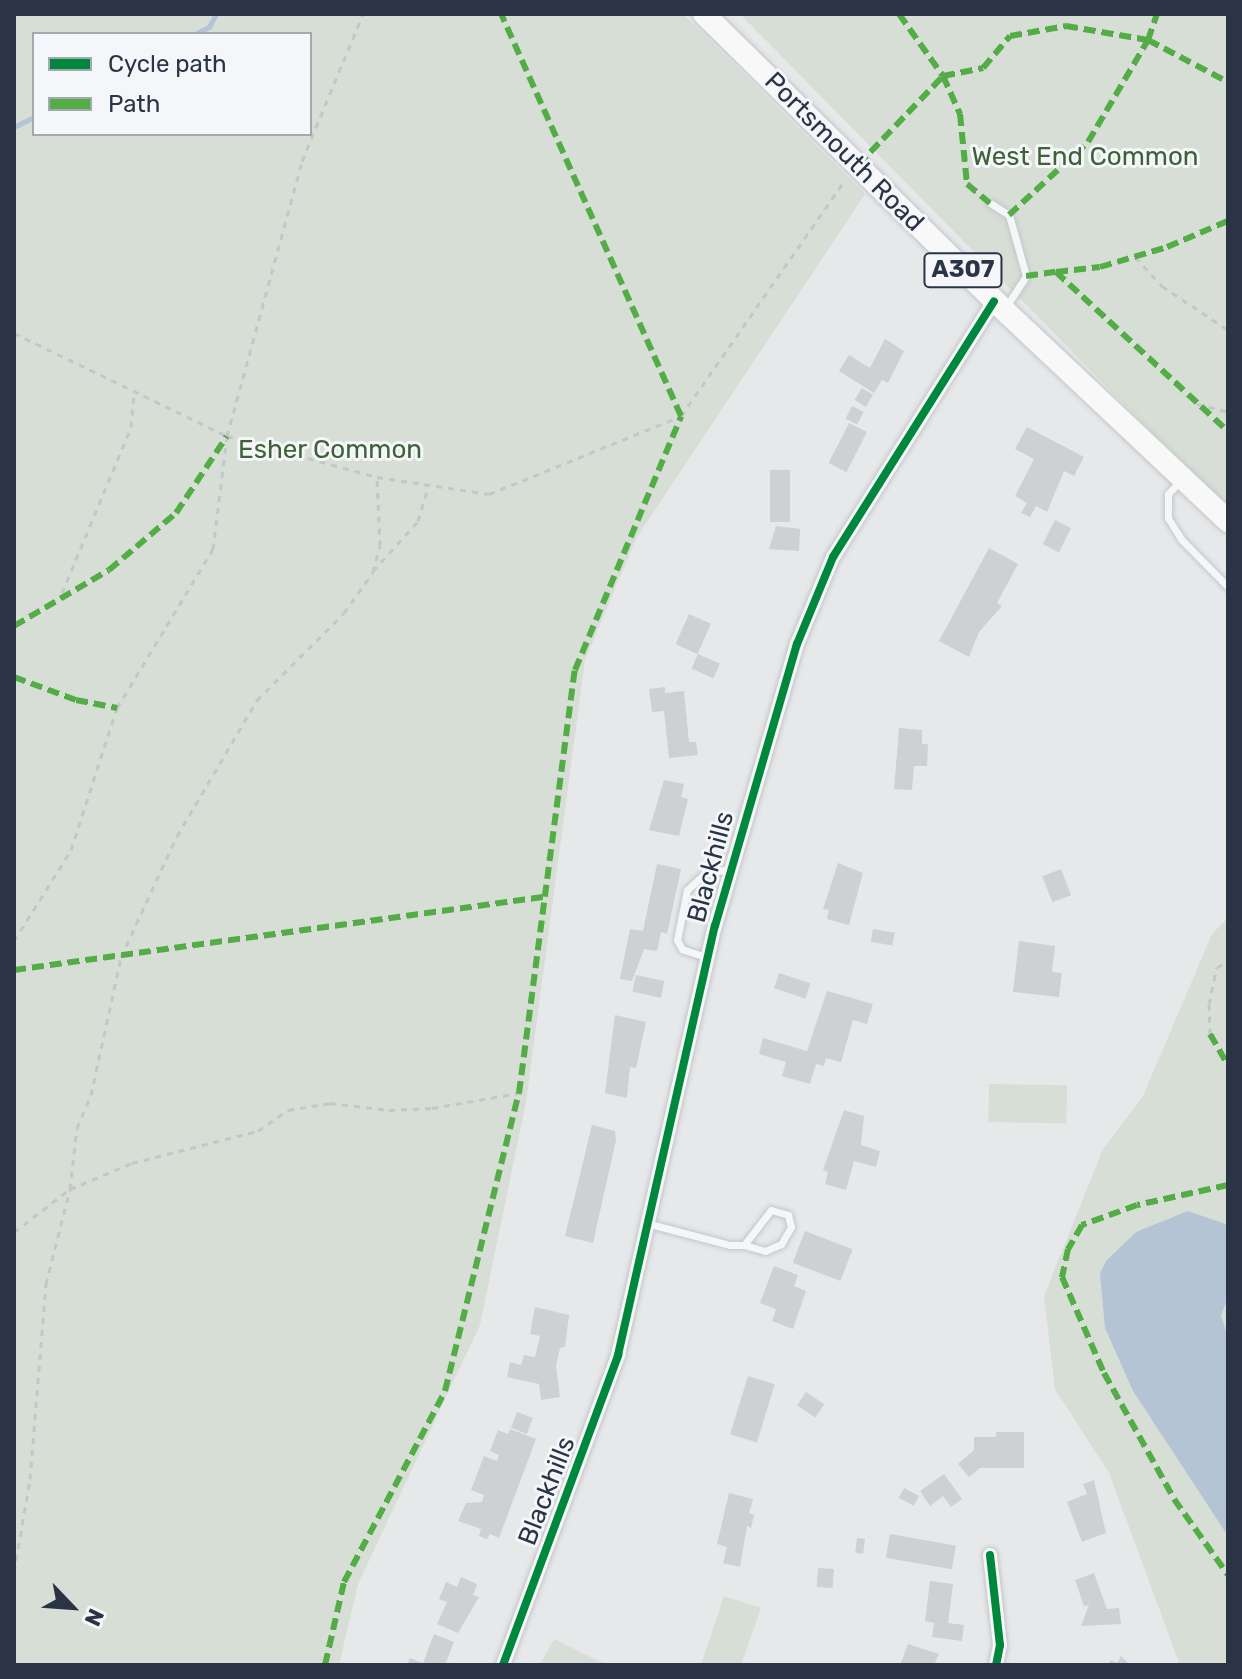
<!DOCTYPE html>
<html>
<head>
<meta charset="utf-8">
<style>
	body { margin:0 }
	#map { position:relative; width:1242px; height:1679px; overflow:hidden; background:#e6e8ea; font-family:Rubik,sans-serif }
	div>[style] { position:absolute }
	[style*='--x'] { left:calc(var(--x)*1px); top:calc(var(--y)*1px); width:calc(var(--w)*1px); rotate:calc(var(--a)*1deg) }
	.green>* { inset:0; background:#d6ded6; transform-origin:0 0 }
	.water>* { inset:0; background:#b4c4d5 }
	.stream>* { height:5px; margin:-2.5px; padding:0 2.5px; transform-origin:2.5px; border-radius:2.5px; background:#b4c4d5 }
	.building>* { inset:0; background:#ced0d3; transform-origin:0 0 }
	.path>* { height:3px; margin-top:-1.5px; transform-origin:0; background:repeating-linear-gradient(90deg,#c5c6ca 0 6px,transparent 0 12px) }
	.roads { filter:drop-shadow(0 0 2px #c4c6c8) drop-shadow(0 0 2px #c4c6c8) }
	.lane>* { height:7px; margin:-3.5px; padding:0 3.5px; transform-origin:3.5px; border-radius:3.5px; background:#f5f6f7 }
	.street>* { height:14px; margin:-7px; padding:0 7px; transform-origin:7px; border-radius:7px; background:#f5f6f7 }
	.primary>* { height:22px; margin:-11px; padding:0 11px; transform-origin:11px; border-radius:11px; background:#f8f8f8 }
	.quiet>* { height:6px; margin-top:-3px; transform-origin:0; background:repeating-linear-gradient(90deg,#54ac47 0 12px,transparent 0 18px) }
	.cycleway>* { height:8px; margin:-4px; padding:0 4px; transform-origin:4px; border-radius:4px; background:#00873e }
	span { translate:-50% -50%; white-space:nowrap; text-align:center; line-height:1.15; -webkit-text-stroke:6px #f4f6f9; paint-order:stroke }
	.shield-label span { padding:2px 6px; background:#f4f6f9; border:2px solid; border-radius:6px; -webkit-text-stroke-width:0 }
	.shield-label { font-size:24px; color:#2b3445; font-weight:700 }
	.street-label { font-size:26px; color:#2b3445 }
	.park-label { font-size:26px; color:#3f6138 }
	.frame { position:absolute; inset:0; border:16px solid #2b3445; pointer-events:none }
	.legend { position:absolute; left:32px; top:32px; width:280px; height:104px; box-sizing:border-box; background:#f4f6f9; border:2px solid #a4a8b1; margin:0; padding:10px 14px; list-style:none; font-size:24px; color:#2b3445 }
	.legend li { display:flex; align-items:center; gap:16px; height:40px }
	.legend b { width:40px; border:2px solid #a4a8b1 }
	.north { position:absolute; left:32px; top:1567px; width:80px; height:80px; -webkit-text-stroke:6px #f4f6f9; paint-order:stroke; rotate:115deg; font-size:22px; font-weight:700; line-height:32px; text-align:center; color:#2b3445 }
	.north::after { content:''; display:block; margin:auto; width:28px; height:36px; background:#2b3445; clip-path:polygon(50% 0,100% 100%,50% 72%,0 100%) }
</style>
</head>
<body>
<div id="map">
	<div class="green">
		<i style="clip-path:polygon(evenodd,14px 14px,683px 14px,865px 194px,637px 537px,585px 660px,526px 1102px,480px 1325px,358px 1584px,339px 1665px,14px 1665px,14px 14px,34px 34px,310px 34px,310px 134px,34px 134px,34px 34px)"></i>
		<i style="clip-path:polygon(740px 14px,1228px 14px,1228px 505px,1165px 446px)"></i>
		<i style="clip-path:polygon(1228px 918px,1228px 1665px,1180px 1665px,1109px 1473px,1055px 1389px,1044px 1296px,1103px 1149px,1143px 1096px,1212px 934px)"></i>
		<i style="left:989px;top:1084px;width:78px;height:38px;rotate:1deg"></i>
		<i style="clip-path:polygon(724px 1596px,761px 1608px,741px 1665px,701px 1665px)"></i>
		<i style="clip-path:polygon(554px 1639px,607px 1665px,540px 1665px)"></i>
	</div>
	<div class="water">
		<i style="clip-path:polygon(1188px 1211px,1228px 1225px,1228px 1298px,1221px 1315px,1228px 1338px,1228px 1536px,1133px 1391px,1105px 1328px,1100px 1274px,1106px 1261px,1136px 1232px)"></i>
	</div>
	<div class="stream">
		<i style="--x:195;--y:34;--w:16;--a:-27"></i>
		<i style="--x:209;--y:27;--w:15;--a:-62"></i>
		<i style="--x:14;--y:127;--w:22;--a:-27"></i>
	</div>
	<div class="building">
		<i style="clip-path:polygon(885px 339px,904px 351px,888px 383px,882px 380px,874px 393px,839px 371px,849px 355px,870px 368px)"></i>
		<i style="left:862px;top:388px;width:13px;height:14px;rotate:32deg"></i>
		<i style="left:852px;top:406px;width:13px;height:14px;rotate:27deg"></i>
		<i style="left:849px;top:423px;width:20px;height:45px;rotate:27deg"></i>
		<i style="clip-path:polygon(1027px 427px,1084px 457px,1074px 476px,1064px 471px,1047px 512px,1036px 506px,1030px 517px,1021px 513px,1027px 503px,1015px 496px,1034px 459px,1015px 449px)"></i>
		<i style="left:770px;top:470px;width:20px;height:52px"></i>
		<i style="left:1055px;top:520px;width:18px;height:27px;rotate:27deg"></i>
		<i style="clip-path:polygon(776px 526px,800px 529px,799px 551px,769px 549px)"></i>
		<i style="clip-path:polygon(989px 548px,1018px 564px,997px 603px,1002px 606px,979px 632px,969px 657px,939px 641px)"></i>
		<i style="left:689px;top:614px;width:24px;height:33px;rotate:24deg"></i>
		<i style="left:698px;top:654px;width:24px;height:16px;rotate:24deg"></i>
		<i style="clip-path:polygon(665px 687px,665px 693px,684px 691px,689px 742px,696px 742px,698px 755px,669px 758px,664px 711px,652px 712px,649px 689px)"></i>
		<i style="clip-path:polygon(899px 728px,922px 730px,922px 744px,928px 744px,927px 766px,914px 766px,912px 790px,894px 789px)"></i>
		<i style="clip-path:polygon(664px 780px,684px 784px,681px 797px,688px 799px,679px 836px,649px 830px)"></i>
		<i style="clip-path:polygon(838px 863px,863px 873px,849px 925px,827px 919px,829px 910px,823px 909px)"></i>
		<i style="clip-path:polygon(657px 864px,681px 869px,667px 934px,661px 932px,657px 951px,644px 949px,632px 981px,620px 979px,630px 929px,643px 931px)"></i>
		<i style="left:1061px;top:869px;width:28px;height:20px;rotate:69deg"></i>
		<i style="left:873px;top:929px;width:22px;height:13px;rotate:10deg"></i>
		<i style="clip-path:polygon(1019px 941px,1055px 946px,1052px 972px,1062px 973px,1059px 997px,1013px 992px)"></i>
		<i style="left:779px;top:973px;width:33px;height:16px;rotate:18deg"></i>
		<i style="left:636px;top:975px;width:29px;height:17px;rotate:12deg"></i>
		<i style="clip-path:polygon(827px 991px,873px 1004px,867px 1024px,853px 1020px,841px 1062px,826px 1058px,824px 1066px,816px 1064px,810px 1084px,782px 1076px,786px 1062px,759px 1054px,763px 1038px,807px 1051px)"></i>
		<i style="clip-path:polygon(615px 1015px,646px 1022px,636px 1068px,630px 1067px,627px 1098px,605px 1093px)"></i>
		<i style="clip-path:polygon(844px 1110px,864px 1116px,861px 1145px,880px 1151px,876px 1167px,854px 1161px,846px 1190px,825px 1184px,828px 1172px,823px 1170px)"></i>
		<i style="clip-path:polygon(592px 1125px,615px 1131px,616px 1140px,593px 1243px,565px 1236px)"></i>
		<i style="left:805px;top:1231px;width:51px;height:34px;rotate:21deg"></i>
		<i style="clip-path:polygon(774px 1266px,798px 1275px,794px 1286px,806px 1291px,793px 1329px,772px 1321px,776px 1309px,760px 1303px)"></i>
		<i style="clip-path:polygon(535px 1307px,569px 1315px,565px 1347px,560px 1348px,556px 1366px,560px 1397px,541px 1400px,539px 1384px,507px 1377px,510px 1362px,521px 1365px,524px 1355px,535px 1357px,540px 1336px,530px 1334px)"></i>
		<i style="left:748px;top:1376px;width:28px;height:61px;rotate:17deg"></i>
		<i style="left:806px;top:1392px;width:22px;height:16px;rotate:34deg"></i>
		<i style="left:517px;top:1412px;width:17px;height:17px;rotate:21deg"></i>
		<i style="clip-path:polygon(510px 1429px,536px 1439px,499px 1538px,490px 1534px,487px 1539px,479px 1536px,481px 1529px,458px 1521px,466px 1503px,482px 1502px,484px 1495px,471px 1490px,484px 1456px,497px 1461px,499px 1455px,490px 1451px,498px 1430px,508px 1434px)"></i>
		<i style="clip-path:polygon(996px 1432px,1024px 1432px,1024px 1468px,980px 1468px,969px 1477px,958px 1464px,974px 1450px,974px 1437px,996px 1437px)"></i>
		<i style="clip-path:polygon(944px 1474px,962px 1499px,951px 1507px,943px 1496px,930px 1506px,920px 1491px)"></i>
		<i style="clip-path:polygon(1094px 1480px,1106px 1533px,1082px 1542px,1067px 1502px,1087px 1494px,1083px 1484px)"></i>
		<i style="left:904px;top:1488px;width:17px;height:11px;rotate:28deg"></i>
		<i style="clip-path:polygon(729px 1493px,753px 1499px,749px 1513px,754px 1515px,751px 1528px,747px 1526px,740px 1567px,723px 1563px,727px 1547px,717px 1544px)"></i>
		<i style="left:890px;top:1534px;width:67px;height:24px;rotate:10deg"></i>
		<i style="left:857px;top:1538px;width:8px;height:15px;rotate:7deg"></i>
		<i style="left:818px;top:1568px;width:16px;height:19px;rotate:4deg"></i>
		<i style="clip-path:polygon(1094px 1573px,1107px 1609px,1119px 1608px,1121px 1624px,1081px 1626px,1089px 1605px,1084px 1606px,1075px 1580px)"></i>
		<i style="clip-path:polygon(461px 1577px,477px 1584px,473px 1595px,479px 1597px,458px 1633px,437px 1624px,447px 1602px,439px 1599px,446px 1582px,457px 1587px)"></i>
		<i style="clip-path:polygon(930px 1581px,953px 1584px,948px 1623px,964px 1625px,962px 1641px,932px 1637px,934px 1623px,925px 1621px)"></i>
		<i style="clip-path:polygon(434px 1634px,454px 1642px,445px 1665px,407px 1665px,410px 1658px,423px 1663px)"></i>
		<i style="clip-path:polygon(908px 1644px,939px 1654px,934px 1665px,900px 1665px)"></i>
		<i style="clip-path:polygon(1121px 1656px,1130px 1665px,1108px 1665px,1111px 1660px,1117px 1663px)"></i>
	</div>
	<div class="path">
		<i style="--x:1135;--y:257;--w:40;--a:47"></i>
		<i style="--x:1162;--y:286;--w:79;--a:33.7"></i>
		<i style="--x:14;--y:333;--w:237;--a:25.8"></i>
		<i style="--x:227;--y:436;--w:156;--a:15.3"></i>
		<i style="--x:377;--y:477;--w:113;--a:8.6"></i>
		<i style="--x:489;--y:494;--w:207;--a:-22.1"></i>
		<i style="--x:681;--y:416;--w:287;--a:-55.2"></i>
		<i style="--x:1197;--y:404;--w:32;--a:14"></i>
		<i style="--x:373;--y:571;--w:67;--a:-48"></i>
		<i style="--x:418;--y:521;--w:38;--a:-73"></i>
		<i style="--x:62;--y:593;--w:180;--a:-67.4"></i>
		<i style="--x:131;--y:427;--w:35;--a:-85"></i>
		<i style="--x:14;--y:941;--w:107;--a:-57.9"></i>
		<i style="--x:71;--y:850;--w:149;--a:-72.1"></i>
		<i style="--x:117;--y:708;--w:186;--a:-58.9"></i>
		<i style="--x:213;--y:549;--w:114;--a:-82.9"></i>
		<i style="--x:227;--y:436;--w:285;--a:-74.7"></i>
		<i style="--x:302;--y:161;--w:159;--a:-67.5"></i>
		<i style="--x:1210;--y:1034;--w:30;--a:-92"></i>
		<i style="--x:1209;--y:1004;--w:38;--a:-78"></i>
		<i style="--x:1217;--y:967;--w:12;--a:-24"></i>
		<i style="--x:14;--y:1232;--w:71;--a:-37.5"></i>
		<i style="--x:70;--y:1189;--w:67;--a:-22.8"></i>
		<i style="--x:132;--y:1163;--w:130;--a:-14.3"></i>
		<i style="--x:258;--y:1131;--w:37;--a:-35"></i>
		<i style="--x:288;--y:1110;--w:43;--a:-9.5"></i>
		<i style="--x:330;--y:1103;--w:59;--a:6.8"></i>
		<i style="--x:389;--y:1110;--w:43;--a:-2.7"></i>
		<i style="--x:432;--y:1108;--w:88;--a:-9.8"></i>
		<i style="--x:14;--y:1572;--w:94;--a:-80.2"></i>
		<i style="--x:30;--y:1479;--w:196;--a:-85.3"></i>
		<i style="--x:46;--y:1284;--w:98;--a:-75.8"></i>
		<i style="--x:70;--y:1189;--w:61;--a:-83.5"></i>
		<i style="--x:77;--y:1128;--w:36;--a:-67"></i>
		<i style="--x:91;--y:1095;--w:141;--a:-77.7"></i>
		<i style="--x:121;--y:957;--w:133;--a:-65.2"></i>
		<i style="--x:177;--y:836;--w:158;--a:-59.5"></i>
		<i style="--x:257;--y:700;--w:123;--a:-45"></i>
		<i style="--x:344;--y:613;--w:50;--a:-54.7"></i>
		<i style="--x:373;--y:572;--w:27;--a:-75"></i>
		<i style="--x:380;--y:546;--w:69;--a:-92.5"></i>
	</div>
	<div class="roads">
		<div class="lane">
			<i style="--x:990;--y:203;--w:22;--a:32"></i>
			<i style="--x:1009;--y:215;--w:63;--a:74.4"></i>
			<i style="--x:1026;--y:276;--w:38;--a:123"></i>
			<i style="--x:1181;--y:480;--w:19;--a:133"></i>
			<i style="--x:1168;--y:494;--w:24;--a:90"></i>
			<i style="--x:1168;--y:518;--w:25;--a:58"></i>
			<i style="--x:1181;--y:539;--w:67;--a:45.6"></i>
			<i style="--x:709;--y:958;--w:28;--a:-162"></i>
			<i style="--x:682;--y:949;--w:10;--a:-119"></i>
			<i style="--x:677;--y:940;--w:51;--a:-78.7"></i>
			<i style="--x:687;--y:890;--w:25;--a:-43"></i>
			<i style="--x:705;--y:873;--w:26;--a:-9"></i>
			<i style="--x:650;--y:1224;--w:83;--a:14.7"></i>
			<i style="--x:730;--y:1245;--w:14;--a:0"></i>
			<i style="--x:744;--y:1245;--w:44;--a:-52.4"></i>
			<i style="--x:771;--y:1210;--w:18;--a:16"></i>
			<i style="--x:788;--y:1215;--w:12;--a:76"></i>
			<i style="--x:791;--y:1227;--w:20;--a:120"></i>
			<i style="--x:781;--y:1244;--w:17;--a:156"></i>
			<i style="--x:765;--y:1251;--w:22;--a:-164"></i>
		</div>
		<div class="street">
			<i style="--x:990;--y:1555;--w:91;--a:83.7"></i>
			<i style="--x:1000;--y:1645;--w:20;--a:101"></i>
			<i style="--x:503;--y:1665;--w:331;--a:-69.6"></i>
			<i style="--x:618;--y:1355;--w:440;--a:-77.3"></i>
			<i style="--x:715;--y:926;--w:294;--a:-73.8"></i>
			<i style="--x:797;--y:644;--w:94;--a:-67.5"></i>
			<i style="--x:833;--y:557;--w:302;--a:-57.8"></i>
		</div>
		<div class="primary">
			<i style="--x:704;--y:14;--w:421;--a:44.6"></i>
			<i style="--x:1004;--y:310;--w:308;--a:43.3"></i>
		</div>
	</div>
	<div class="quiet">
		<i style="--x:899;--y:14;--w:76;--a:54.6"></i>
		<i style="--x:943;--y:76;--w:42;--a:65.9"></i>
		<i style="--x:960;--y:114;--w:70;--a:84.3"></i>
		<i style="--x:967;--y:184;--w:30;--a:40"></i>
		<i style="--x:858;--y:165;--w:123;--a:-46.3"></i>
		<i style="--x:943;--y:76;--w:41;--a:-11.3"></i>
		<i style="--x:983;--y:68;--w:42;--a:-49.8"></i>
		<i style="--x:1010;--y:36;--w:57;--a:-10.1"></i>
		<i style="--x:1066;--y:26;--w:83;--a:9.7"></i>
		<i style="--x:1148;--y:40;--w:90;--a:27.7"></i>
		<i style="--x:1009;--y:215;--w:108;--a:-42.7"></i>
		<i style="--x:1088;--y:142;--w:118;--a:-59.5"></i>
		<i style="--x:1148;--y:40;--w:28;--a:-71"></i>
		<i style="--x:1056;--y:272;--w:44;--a:-6.5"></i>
		<i style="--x:1100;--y:267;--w:70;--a:-16.6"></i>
		<i style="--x:1167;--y:247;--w:66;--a:-23.1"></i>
		<i style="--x:1026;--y:276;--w:30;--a:-8"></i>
		<i style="--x:1056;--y:272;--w:234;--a:42.8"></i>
		<i style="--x:14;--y:626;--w:110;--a:-30.5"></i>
		<i style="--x:109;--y:570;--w:88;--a:-40.4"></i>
		<i style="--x:176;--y:513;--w:92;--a:-56.5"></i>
		<i style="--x:14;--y:677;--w:66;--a:20.4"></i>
		<i style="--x:76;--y:700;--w:42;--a:11"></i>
		<i style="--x:14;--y:970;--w:534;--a:-7.86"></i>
		<i style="--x:1210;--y:1034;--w:36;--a:60"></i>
		<i style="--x:1228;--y:1185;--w:93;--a:167.6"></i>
		<i style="--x:1137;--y:1205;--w:59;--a:160"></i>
		<i style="--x:1082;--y:1225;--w:28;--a:120"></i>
		<i style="--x:1068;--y:1249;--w:29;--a:102"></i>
		<i style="--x:1062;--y:1277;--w:105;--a:66.4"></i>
		<i style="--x:1104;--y:1373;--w:144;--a:60.9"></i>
		<i style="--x:1174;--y:1499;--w:93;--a:54.6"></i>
		<i style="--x:325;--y:1665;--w:85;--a:-77.1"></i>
		<i style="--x:344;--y:1582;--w:216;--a:-62.1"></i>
		<i style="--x:445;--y:1391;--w:307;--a:-76.1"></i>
		<i style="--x:519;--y:1093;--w:427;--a:-82.5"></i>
		<i style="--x:575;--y:670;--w:275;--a:-67.3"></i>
		<i style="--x:681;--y:416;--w:440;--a:-114.1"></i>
	</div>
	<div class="cycleway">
		<i style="--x:990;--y:1555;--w:91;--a:83.7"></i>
		<i style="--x:1000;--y:1645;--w:20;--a:101"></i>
		<i style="--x:503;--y:1665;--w:331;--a:-69.6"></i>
		<i style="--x:618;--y:1355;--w:440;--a:-77.3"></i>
		<i style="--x:715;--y:926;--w:294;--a:-73.8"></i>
		<i style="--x:797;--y:644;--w:94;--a:-67.5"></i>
		<i style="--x:833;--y:557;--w:302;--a:-57.8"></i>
	</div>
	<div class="shield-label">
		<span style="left:963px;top:270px">A307</span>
	</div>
	<div class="street-label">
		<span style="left:844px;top:152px;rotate:45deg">Portsmouth Road</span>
		<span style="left:711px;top:867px;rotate:-75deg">Blackhills</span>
		<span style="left:547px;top:1491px;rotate:-69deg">Blackhills</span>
	</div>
	<div class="park-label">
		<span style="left:1085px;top:157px">West End Common</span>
		<span style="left:330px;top:450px">Esher Common</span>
	</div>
	<div class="frame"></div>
	<ul class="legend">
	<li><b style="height:10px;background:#00873e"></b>Cycle path</li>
	<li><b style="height:10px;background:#54ac47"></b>Path</li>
	</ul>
	<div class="north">N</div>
</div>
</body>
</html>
